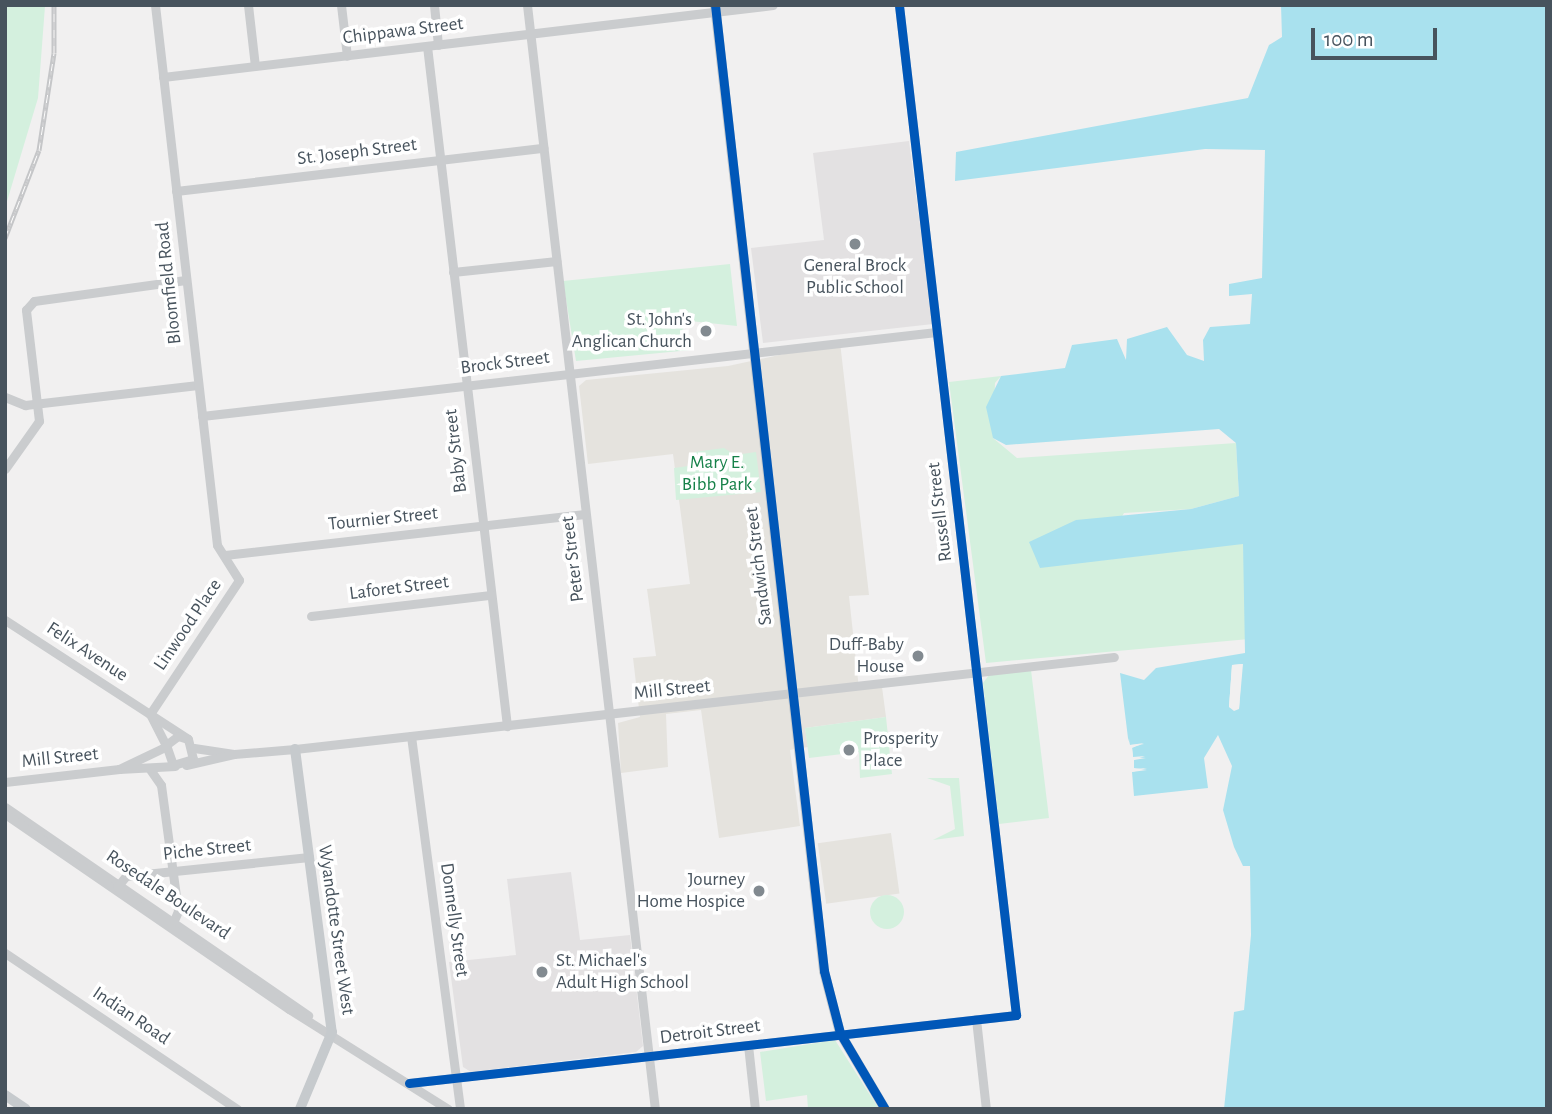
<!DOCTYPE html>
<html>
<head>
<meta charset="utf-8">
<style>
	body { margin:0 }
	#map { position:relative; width:1552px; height:1114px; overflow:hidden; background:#f1f0f0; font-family:"Alegreya Sans",sans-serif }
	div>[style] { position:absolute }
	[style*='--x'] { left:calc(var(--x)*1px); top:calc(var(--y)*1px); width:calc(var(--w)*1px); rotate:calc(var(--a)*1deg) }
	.commercial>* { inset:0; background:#e5e3de; transform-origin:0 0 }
	.education>* { inset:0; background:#e3e1e2 }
	.green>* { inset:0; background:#d4f0de }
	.round { border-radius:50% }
	.water>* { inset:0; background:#a9e1ee }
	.pier>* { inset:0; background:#f1f0f0 }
	.minor>* { height:9px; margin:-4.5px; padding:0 4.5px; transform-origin:4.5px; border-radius:4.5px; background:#caccce }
	.major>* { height:10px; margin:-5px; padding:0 5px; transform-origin:5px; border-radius:5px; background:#c6cacd }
	.rail>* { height:5px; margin-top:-2.5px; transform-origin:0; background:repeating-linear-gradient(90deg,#fff 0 8px,#c5c6c8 0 16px); box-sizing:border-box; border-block:2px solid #c5c6c8 }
	.cycleway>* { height:9px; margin:-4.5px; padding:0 4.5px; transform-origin:4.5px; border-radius:4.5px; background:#0057b8 }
	.dots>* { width:19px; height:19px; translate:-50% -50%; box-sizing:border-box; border:4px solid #fff; border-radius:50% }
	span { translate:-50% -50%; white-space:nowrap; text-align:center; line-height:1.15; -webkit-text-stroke:7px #fff; paint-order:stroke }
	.street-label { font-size:19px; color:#47535d }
	.poi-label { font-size:19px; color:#47535d }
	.right { translate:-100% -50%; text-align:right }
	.left { translate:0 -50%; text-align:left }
	.park-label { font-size:19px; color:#168149 }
	.frame { position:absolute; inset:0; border:7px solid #47535d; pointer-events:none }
	.scale { position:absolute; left:1311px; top:28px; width:126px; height:32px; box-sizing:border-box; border:4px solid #47535d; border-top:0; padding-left:9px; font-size:21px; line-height:24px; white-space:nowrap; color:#47535d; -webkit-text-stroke:5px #fff; paint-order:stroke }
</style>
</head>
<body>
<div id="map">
	<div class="commercial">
		<i style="clip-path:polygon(840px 342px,869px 595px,849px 596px,859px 689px,882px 687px,886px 717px,805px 728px,808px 747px,790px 750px,800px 826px,719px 838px,701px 710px,666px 714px,668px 767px,621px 773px,618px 723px,640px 717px,633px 658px,656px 656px,647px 589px,690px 584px,673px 454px,588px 464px,579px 386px,586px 380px,728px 366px)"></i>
		<i style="left:891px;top:833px;width:61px;height:74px;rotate:82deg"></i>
	</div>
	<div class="education">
		<i style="clip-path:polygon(909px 141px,933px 324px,763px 343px,751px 248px,824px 240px,813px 153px)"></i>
		<i style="clip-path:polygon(571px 872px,580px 940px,630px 935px,643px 1046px,636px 1052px,471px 1072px,463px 1067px,449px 962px,516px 955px,507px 879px)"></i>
	</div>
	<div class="green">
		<i style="clip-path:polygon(5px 5px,45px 6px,38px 98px,5px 208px)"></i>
		<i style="clip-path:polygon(730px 264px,737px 326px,690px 321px,682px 330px,691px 350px,576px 361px,563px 281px)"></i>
		<i style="clip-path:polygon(1001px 376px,995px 383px,993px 438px,1017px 458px,1236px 443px,1239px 496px,1191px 509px,1124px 513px,1096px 561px,1243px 543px,1249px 639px,986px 663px,949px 382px)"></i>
		<i style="clip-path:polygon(724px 448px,735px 455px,756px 452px,761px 492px,676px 500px,674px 468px,695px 465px,694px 452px)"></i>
		<i style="clip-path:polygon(1031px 670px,1049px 818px,999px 824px,983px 683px,989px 675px)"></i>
		<i style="clip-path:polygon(886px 717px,892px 774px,860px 778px,859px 752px,809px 758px,805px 728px)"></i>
		<i style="clip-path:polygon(927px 778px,959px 778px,964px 836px,933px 840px,955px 829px,950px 786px)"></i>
		<i class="round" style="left:870px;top:895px;width:34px;height:34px"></i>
		<i style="clip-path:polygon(835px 1040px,879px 1109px,808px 1109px,807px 1095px,766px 1101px,760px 1052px)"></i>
	</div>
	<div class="water">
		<i style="clip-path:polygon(evenodd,1281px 5px,1547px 5px,1547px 1109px,1224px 1109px,1234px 1012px,1244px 1010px,1251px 935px,1250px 866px,1243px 866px,1234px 847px,1223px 810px,1232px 766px,1218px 735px,1204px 758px,1208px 788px,1134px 796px,1132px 772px,1147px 768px,1134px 769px,1133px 760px,1145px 756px,1133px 757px,1132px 747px,1144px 744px,1130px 745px,1128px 738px,1120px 673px,1144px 680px,1156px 668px,1245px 653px,1243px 544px,1040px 568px,1029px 542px,1076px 520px,1191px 509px,1239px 496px,1236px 443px,1219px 429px,1006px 445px,993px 438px,986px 407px,1001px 376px,1065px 368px,1072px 345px,1117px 339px,1126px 360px,1127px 339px,1167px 327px,1187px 355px,1204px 361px,1203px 340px,1210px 327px,1250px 324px,1252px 294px,1229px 296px,1229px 284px,1262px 278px,1265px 150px,1205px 149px,955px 181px,956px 152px,1248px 98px,1269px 45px,1282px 37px,1281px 5px,1242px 664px,1239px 709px,1229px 707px,1232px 665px,1242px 664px)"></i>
	</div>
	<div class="pier">
		<i style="clip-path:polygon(1243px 664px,1239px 709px,1234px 711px,1229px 707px,1232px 665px)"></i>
		<i style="clip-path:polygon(1129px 738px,1130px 745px,1144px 743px,1132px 748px,1133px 757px,1146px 758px,1134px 760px,1134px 768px,1147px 770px,1132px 772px)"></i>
	</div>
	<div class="minor">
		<i style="--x:248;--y:5;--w:61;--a:83.5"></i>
		<i style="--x:341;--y:5;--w:51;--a:83.3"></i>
		<i style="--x:434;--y:5;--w:40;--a:84.3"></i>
		<i style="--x:527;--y:5;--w:1111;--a:83.39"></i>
		<i style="--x:427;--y:46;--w:685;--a:83.29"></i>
		<i style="--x:163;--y:77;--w:614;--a:-6.73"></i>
		<i style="--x:176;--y:191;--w:370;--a:-6.7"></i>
		<i style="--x:453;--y:272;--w:104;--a:-6.1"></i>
		<i style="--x:5;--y:397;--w:22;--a:22"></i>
		<i style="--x:25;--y:405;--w:174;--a:-6.6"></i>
		<i style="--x:202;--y:416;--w:739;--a:-6.53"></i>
		<i style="--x:5;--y:469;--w:59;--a:-54.7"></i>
		<i style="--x:39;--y:421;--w:112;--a:-96.7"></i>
		<i style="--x:26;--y:310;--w:12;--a:-48"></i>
		<i style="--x:34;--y:301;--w:153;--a:-7.9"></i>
		<i style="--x:225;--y:555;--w:362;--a:-6.5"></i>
		<i style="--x:311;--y:616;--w:181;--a:-6.7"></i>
		<i style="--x:5;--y:620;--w:218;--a:33"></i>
		<i style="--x:188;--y:739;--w:21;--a:76"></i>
		<i style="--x:193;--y:759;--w:21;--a:163"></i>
		<i style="--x:173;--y:765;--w:21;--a:-109"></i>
		<i style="--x:166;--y:745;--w:15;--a:-37"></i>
		<i style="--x:178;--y:736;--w:10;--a:17"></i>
		<i style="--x:150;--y:714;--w:161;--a:-56.4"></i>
		<i style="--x:239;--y:580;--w:41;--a:-122.2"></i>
		<i style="--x:217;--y:545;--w:544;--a:-96.55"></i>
		<i style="--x:150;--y:714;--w:35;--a:63"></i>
		<i style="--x:411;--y:736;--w:376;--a:82.5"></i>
		<i style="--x:194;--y:748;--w:40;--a:8.5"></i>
		<i style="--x:234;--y:754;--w:61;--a:-4.7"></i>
		<i style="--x:295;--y:749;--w:824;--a:-6.41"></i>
		<i style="--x:186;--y:765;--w:49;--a:-12.9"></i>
		<i style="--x:149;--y:768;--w:21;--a:55"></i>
		<i style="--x:161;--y:785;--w:127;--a:82.3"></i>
		<i style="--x:178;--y:911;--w:13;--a:113"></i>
		<i style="--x:119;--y:769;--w:56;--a:-3.1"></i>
		<i style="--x:5;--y:782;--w:115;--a:-6.5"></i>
		<i style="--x:119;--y:769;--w:51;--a:-25.6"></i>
		<i style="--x:5;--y:807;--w:368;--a:34.5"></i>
		<i style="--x:5;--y:814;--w:345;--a:34.5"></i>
		<i style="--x:289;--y:1009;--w:188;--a:32.2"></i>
		<i style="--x:117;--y:887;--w:14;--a:-51"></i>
		<i style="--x:126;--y:876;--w:184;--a:-5.9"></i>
		<i style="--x:5;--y:953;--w:280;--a:33.9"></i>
		<i style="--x:976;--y:1019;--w:91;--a:83.7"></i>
		<i style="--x:748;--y:1045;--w:64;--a:83.8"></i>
		<i style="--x:409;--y:1083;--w:611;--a:-6.39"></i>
		<i style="--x:1016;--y:1015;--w:1017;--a:-96.61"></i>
	</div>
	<div class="major">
		<i style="--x:715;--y:5;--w:972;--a:83.56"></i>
		<i style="--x:824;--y:971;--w:64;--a:75.5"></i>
		<i style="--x:840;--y:1033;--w:88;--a:59.4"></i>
		<i style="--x:295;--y:749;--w:285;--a:82.6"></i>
		<i style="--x:332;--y:1032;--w:83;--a:112.6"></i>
		<i style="--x:5;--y:1095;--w:25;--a:34"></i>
	</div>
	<div class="rail">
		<i style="--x:5;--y:238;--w:94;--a:-68.9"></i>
		<i style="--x:39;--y:150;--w:98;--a:-81.2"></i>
		<i style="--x:54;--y:53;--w:48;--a:-90"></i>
	</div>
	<div class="cycleway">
		<i style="--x:715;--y:5;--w:972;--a:83.56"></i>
		<i style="--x:824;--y:971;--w:64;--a:75.5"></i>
		<i style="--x:840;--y:1033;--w:88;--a:59.4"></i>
		<i style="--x:409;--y:1083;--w:611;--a:-6.39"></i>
		<i style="--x:1016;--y:1015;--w:1017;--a:-96.61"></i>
	</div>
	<div class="dots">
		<i style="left:855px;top:244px;background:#828a90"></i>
		<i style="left:706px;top:331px;background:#828a90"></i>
		<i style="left:918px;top:656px;background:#828a90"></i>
		<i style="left:849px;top:750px;background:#828a90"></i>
		<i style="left:759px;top:891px;background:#828a90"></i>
		<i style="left:542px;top:972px;background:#828a90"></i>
	</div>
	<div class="street-label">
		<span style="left:403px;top:31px;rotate:-7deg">Chippawa Street</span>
		<span style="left:357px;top:152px;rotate:-7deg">St. Joseph Street</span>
		<span style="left:169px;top:283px;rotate:-96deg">Bloomfield Road</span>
		<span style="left:505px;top:363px;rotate:-7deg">Brock Street</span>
		<span style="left:456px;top:451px;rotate:-97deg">Baby Street</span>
		<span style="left:940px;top:512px;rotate:-97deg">Russell Street</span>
		<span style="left:383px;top:519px;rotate:-6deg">Tournier Street</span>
		<span style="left:573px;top:559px;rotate:-97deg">Peter Street</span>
		<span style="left:759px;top:566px;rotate:-97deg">Sandwich Street</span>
		<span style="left:399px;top:588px;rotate:-7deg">Laforet Street</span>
		<span style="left:188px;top:625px;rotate:-56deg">Linwood Place</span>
		<span style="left:87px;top:652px;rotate:33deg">Felix Avenue</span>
		<span style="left:672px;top:690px;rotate:-6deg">Mill Street</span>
		<span style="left:60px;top:758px;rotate:-6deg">Mill Street</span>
		<span style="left:207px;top:850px;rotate:-6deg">Piche Street</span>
		<span style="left:168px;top:895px;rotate:34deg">Rosedale Boulevard</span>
		<span style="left:454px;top:920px;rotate:82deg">Donnelly Street</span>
		<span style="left:336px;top:930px;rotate:82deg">Wyandotte Street West</span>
		<span style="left:131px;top:1016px;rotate:34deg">Indian Road</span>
		<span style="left:710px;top:1032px;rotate:-7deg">Detroit Street</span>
	</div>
	<div class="poi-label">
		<span style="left:855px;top:277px">General Brock<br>Public School</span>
		<span class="right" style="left:692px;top:331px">St. John's<br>Anglican Church</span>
		<span class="right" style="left:904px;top:656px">Duff-Baby<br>House</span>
		<span class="left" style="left:863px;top:750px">Prosperity<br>Place</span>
		<span class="right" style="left:745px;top:891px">Journey<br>Home Hospice</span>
		<span class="left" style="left:556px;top:972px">St. Michael's<br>Adult High School</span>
	</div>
	<div class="park-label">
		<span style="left:717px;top:474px">Mary E.<br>Bibb Park</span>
	</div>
	<div class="frame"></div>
	<div class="scale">100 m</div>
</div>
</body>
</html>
